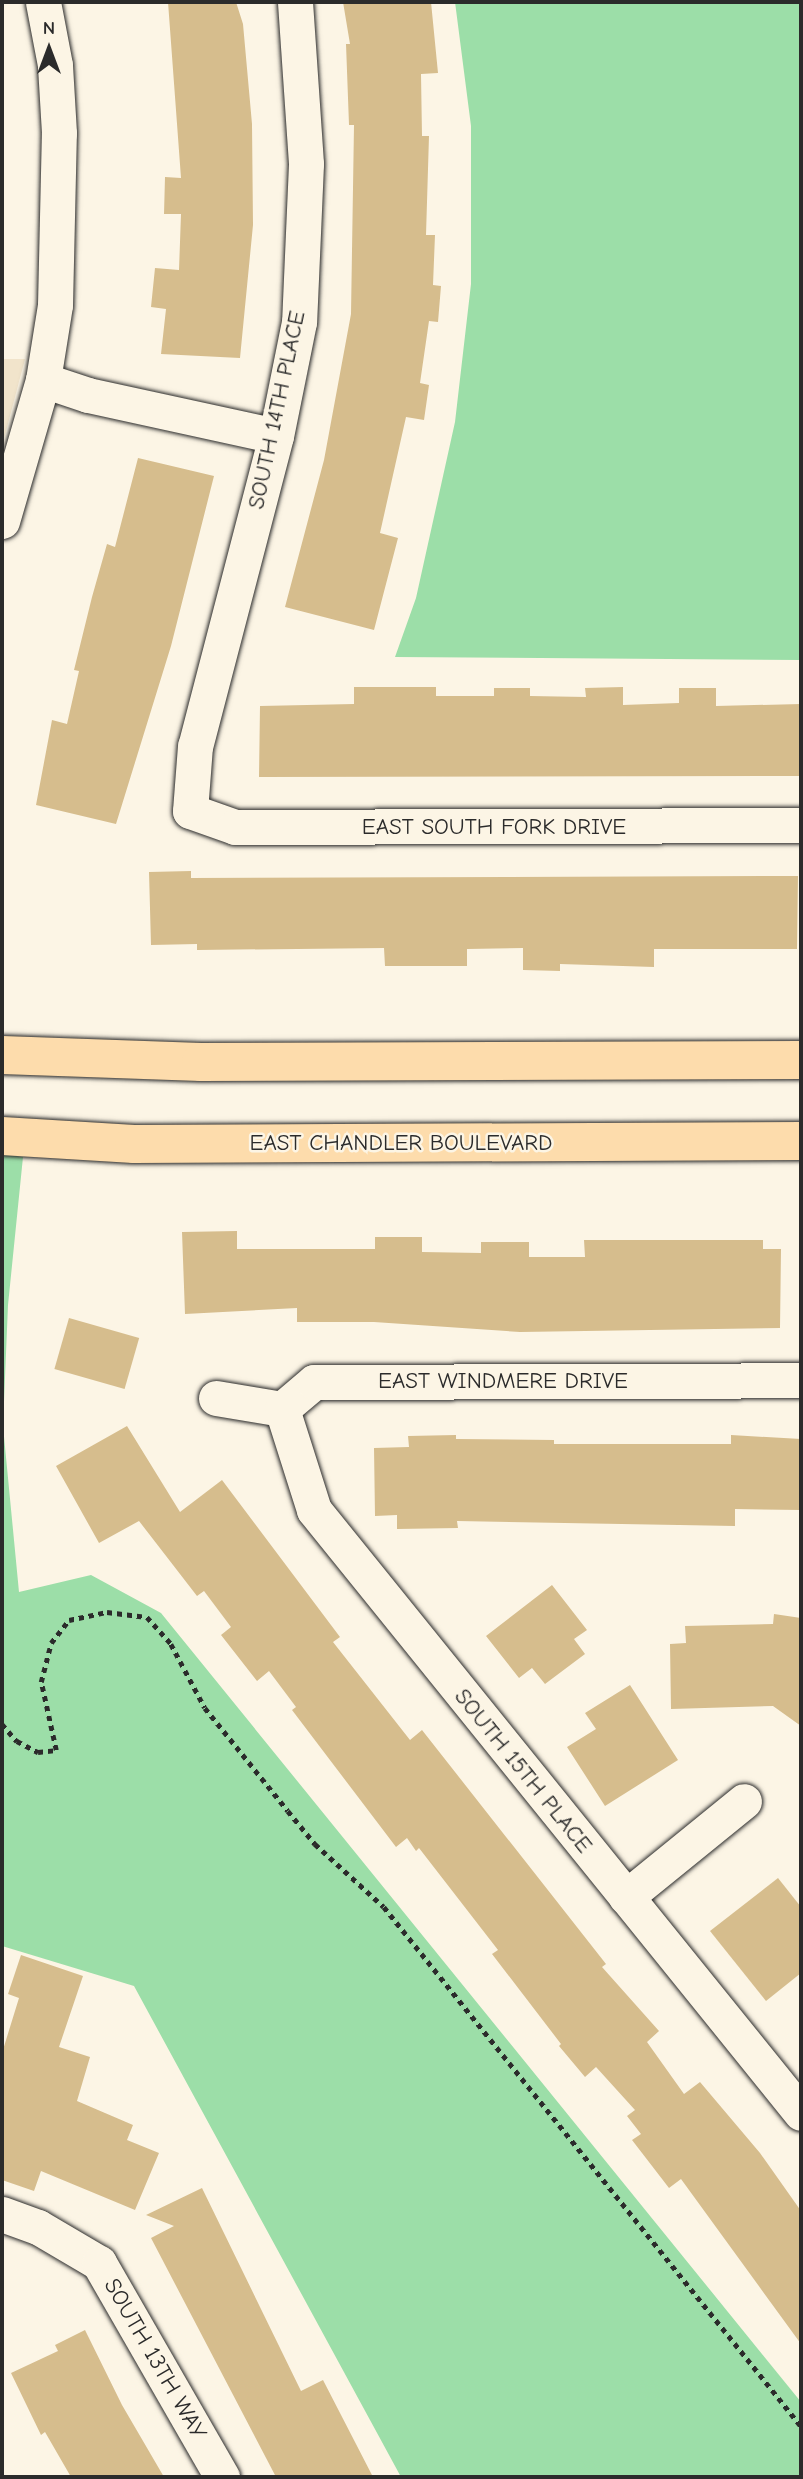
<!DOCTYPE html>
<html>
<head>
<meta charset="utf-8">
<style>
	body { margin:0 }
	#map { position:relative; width:803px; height:2479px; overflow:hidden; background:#fcf5e5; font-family:"Comic Neue",sans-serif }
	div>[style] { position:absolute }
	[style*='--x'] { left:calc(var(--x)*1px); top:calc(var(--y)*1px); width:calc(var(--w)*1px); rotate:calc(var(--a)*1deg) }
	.built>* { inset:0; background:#f1e4cb }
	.green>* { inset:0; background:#9cdea8 }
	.building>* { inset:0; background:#d6bd8d; transform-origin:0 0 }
	.path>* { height:4.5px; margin-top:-2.25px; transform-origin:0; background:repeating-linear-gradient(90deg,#2b2b2b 0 5px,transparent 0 10px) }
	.roads { filter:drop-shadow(0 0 2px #2b2b2b) drop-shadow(0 0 2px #2b2b2b) }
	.minor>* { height:35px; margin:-17.5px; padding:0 17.5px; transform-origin:17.5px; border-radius:17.5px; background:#fcf5e5 }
	.major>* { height:38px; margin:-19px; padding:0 19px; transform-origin:19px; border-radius:19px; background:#fddcac }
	span { translate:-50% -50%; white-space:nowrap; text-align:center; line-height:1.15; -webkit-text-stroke:5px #fcf5e5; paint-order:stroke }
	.street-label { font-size:23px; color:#2b2b2b }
	.frame { position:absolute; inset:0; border:4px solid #2b2b2b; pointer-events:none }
	.north { position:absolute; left:14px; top:14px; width:70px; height:70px; -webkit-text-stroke:5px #fcf5e5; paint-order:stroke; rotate:0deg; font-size:19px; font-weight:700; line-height:28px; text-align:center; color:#2b2b2b }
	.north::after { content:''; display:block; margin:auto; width:24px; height:32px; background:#2b2b2b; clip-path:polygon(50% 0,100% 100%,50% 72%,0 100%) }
</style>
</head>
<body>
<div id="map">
	<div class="built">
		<i style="clip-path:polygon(2px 359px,25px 359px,2px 446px)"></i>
	</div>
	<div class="green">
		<i style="clip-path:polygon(455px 2px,801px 2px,801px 660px,395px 657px,416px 598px,455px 422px,471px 284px,471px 126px)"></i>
		<i style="clip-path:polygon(2px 1154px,23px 1157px,8px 1305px,3px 1426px,19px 1592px,91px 1575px,161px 1613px,801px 2402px,801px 2477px,401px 2477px,134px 1986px,2px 1946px)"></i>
	</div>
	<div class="building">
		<i style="clip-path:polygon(168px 2px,236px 2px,243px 24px,252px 124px,253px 225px,240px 358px,161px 354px,166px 309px,151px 307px,155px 268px,179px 270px,181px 214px,164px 214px,165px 177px,181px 178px)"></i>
		<i style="clip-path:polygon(343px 2px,431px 2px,438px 73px,421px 74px,422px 136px,429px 136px,426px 235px,435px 235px,433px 285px,441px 286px,438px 322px,429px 321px,420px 383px,429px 385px,424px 420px,406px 417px,380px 533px,398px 538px,374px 630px,285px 607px,324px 460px,351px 314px,354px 125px,349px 125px,346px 44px,350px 44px)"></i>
		<i style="clip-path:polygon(138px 458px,214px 476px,171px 646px,116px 824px,36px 805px,52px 720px,67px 724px,79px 671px,74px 670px,92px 597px,107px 544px,115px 547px)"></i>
		<i style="clip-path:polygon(354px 687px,436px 687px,436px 696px,494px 696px,494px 688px,530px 688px,530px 696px,586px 697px,585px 688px,623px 687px,623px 705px,679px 703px,679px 688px,716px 688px,716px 706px,801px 704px,801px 776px,259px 777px,260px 706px,354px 704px)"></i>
		<i style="clip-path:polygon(191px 871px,191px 878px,798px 876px,797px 949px,654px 949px,654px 967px,560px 964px,560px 971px,523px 970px,523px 948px,467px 949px,467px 966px,385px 966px,384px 948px,197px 950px,197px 944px,151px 945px,149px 872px)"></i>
		<i style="clip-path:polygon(237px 1231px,237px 1249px,375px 1249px,375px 1237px,422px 1237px,422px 1252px,481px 1253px,481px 1242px,529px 1242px,529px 1257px,585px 1257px,584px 1240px,763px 1240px,763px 1249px,781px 1249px,780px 1328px,520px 1332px,374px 1322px,297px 1322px,297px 1308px,185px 1314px,182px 1232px)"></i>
		<i style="left:69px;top:1318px;width:73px;height:53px;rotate:16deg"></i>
		<i style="clip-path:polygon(127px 1426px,180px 1512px,222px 1480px,340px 1637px,333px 1642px,410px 1740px,422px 1730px,606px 1964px,602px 1967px,659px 2031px,647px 2042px,684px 2094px,700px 2082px,760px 2153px,801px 2211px,801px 2344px,681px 2179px,669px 2188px,632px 2140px,641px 2134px,627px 2116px,635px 2110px,596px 2067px,585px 2077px,559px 2046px,561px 2044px,492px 1954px,498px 1950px,419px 1848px,416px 1851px,407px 1838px,396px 1847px,292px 1710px,296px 1707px,269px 1671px,257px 1681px,221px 1635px,231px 1627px,204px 1591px,197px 1596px,139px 1521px,99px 1543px,56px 1466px)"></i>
		<i style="clip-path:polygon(456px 1435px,456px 1439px,554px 1440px,554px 1444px,731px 1444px,731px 1435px,801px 1439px,801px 1510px,735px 1509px,735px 1526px,457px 1521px,458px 1528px,397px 1529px,397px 1515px,375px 1516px,374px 1448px,409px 1447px,408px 1436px)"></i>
		<i style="clip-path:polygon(552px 1585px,587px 1630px,574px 1639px,585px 1654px,545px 1684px,532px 1668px,519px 1678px,486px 1636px)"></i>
		<i style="clip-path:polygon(774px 1614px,801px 1618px,801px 1726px,773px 1706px,671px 1709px,670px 1644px,686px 1643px,685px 1626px,773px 1624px)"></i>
		<i style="clip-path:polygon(630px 1685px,678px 1760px,605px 1806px,567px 1747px,596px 1729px,585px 1713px)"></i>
		<i style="clip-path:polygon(778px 1878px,801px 1907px,801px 1973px,766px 2001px,710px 1931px)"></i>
		<i style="clip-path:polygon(21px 1955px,83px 1976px,59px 2047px,90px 2057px,77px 2101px,133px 2125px,127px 2140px,159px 2153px,135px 2210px,41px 2171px,34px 2191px,2px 2180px,2px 2053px,19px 1998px,8px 1994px)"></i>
		<i style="clip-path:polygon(202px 2188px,301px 2391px,323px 2380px,373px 2477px,276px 2477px,151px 2238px,174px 2226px,146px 2215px)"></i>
		<i style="clip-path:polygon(85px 2330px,122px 2405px,164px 2477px,71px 2477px,45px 2432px,41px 2435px,11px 2373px,58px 2351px,55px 2345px)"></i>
	</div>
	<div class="path">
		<i style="--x:2;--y:1724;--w:23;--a:49"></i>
		<i style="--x:17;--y:1741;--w:24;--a:28"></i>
		<i style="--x:38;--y:1752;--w:18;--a:-6"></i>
		<i style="--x:56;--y:1750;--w:70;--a:-102.4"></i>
		<i style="--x:41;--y:1682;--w:40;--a:-75.6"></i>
		<i style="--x:51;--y:1643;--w:29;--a:-52"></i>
		<i style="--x:69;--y:1620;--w:39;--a:-12"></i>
		<i style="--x:107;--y:1612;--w:40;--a:7.1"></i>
		<i style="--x:147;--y:1617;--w:36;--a:48"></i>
		<i style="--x:171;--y:1644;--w:72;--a:62"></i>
		<i style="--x:205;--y:1708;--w:132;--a:51.1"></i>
		<i style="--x:288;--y:1811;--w:43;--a:50.7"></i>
		<i style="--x:315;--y:1844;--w:93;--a:42.4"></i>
		<i style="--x:384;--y:1907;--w:666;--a:51.22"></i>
	</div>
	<div class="roads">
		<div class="minor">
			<i style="--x:295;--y:2;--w:162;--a:86.1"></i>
			<i style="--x:306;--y:164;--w:158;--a:92.5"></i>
			<i style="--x:299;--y:322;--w:116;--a:101.4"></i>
			<i style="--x:276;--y:436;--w:320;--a:104.6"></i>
			<i style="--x:195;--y:746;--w:65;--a:94.4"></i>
			<i style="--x:190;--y:811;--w:48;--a:19.6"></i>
			<i style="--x:235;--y:827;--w:566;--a:-0.2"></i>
			<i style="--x:43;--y:380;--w:47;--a:18.4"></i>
			<i style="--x:88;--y:395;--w:192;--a:12.3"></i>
			<i style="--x:2;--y:521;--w:147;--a:-73.8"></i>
			<i style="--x:43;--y:380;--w:76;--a:-80.9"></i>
			<i style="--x:55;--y:305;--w:172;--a:-88.7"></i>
			<i style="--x:59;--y:133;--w:68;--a:-93.4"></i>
			<i style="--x:55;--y:65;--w:64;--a:-100.8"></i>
			<i style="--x:216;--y:1398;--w:67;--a:9.5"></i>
			<i style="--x:282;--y:1409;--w:106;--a:72.4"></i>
			<i style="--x:314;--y:1510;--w:775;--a:51.07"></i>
			<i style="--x:282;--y:1409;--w:42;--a:-40.2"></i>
			<i style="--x:314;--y:1382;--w:487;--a:-0.2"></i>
			<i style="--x:626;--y:1897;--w:152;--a:-39.1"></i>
			<i style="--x:2;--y:2214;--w:38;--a:20"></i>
			<i style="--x:38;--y:2227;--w:71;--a:30.5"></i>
			<i style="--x:99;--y:2263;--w:247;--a:60.1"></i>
		</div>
		<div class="major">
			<i style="--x:2;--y:1055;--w:199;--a:2"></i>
			<i style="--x:201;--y:1062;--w:600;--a:-0.19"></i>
			<i style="--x:2;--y:1136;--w:132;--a:3.5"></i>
			<i style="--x:134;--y:1144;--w:667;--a:-0.26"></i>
		</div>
	</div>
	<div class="street-label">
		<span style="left:277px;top:410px;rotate:-78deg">SOUTH 14TH PLACE</span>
		<span style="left:494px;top:827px">EAST SOUTH FORK DRIVE</span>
		<span style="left:401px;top:1143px">EAST CHANDLER BOULEVARD</span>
		<span style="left:503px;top:1381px">EAST WINDMERE DRIVE</span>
		<span style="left:523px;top:1771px;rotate:51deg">SOUTH 15TH PLACE</span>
		<span style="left:155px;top:2359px;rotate:60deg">SOUTH 13TH WAY</span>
	</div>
	<div class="frame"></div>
	<div class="north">N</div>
</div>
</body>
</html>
